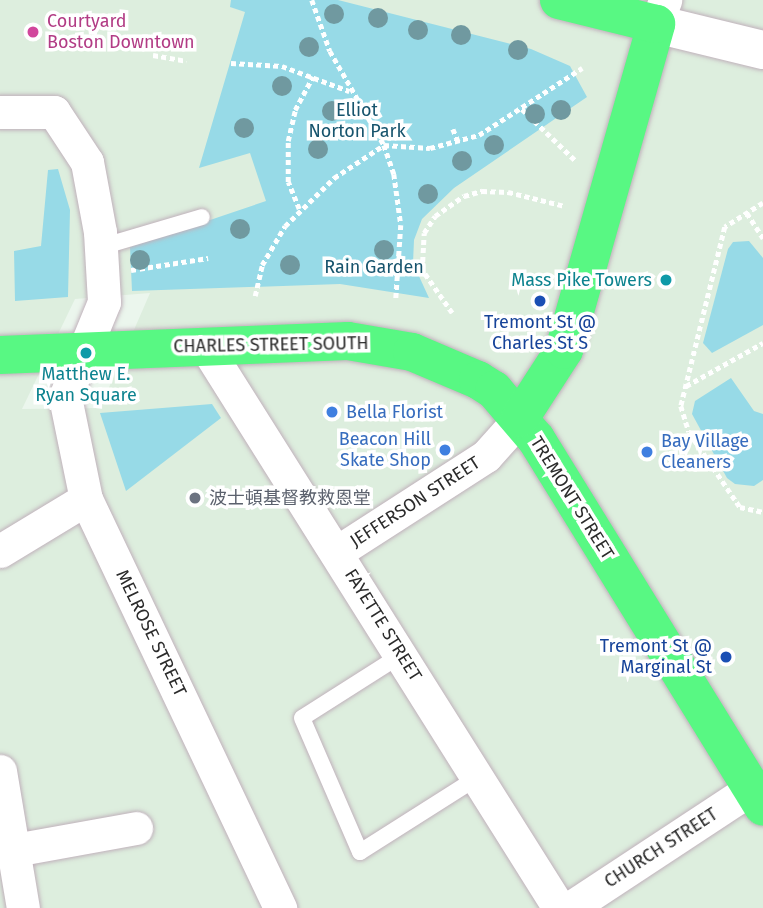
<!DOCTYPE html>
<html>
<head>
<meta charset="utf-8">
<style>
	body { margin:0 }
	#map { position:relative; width:763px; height:908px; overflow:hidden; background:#ddeede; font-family:"Fira Sans","Noto Sans SC",sans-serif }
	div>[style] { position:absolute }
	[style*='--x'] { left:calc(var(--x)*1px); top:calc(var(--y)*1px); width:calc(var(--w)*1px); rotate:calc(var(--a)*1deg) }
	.green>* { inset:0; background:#97dae7 }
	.plaza>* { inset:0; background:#ebf6ed }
	.path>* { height:4.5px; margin-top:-2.25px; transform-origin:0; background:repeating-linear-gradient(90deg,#fff 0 5px,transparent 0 8.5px) }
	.roads { filter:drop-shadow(0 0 2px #c0b1bb) drop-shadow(0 0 2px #c0b1bb) }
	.service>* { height:16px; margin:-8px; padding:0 8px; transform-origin:8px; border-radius:8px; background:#fff }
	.minor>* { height:33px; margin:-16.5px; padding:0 16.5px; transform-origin:16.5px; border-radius:16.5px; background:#fff }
	.secondary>* { height:38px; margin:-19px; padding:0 19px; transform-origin:19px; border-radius:19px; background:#fff }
	.primary>* { height:38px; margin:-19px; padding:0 19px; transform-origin:19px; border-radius:19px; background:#58f883 }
	.trees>* { width:20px; height:20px; margin:-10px; border-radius:50%; background:#7099a0 }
	.dots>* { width:19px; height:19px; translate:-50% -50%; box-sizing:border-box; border:4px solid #fff; border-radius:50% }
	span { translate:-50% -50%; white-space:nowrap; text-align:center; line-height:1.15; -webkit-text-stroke:7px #fff; paint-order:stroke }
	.hotel-label { font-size:18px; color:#b23c85 }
	.left { translate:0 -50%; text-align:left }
	.park-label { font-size:18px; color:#17546d }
	.culture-label { font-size:18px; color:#0d838f }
	.right { translate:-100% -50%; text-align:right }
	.transit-label { font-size:18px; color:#164399 }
	.street-label { font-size:18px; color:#2b2b2b }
	.shop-label { font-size:18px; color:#366cbe }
	.worship-label { font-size:18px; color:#5b616d }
</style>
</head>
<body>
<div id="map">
	<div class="green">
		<i style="clip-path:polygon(231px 0,338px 0,531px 49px,570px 66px,587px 97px,454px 188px,422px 219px,414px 240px,413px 263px,429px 298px,340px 284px,132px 291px,130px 247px,266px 201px,250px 153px,199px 168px,245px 12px,230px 7px)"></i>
		<i style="clip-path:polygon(58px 169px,70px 210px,68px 297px,15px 301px,14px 251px,41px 246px,48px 170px)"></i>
		<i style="clip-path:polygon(749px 241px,763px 258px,763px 325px,712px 353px,703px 343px,728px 249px,733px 242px)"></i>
		<i style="clip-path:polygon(731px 378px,754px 411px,763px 414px,763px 480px,754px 486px,735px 484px,727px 478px,692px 414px,695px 401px)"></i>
		<i style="clip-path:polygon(212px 404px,221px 418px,126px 491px,100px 413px)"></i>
	</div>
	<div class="plaza">
		<i style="clip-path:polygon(150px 293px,100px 408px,22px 409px,75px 299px)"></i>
	</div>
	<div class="path">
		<i style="--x:312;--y:0;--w:54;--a:70.6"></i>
		<i style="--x:330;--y:51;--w:108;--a:60.1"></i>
		<i style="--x:384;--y:145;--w:31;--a:71"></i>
		<i style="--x:394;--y:174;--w:51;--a:82.2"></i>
		<i style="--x:401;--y:225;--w:73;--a:93.9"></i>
		<i style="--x:153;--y:55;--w:34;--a:10"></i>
		<i style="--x:231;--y:63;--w:51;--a:3.4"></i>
		<i style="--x:282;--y:66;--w:72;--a:20.5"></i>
		<i style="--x:522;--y:109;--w:76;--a:43.9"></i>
		<i style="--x:453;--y:129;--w:15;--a:67"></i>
		<i style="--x:763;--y:203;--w:45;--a:147.7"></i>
		<i style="--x:725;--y:227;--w:184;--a:103.8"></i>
		<i style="--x:681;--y:406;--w:27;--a:73"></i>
		<i style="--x:689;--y:432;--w:91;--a:55.8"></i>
		<i style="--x:740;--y:507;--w:24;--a:12"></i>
		<i style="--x:299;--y:209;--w:29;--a:-112"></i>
		<i style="--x:288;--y:182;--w:41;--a:-90"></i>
		<i style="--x:288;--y:141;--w:32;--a:-77"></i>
		<i style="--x:295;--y:110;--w:38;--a:-62"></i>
		<i style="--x:747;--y:213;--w:30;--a:57"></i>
		<i style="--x:131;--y:270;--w:78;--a:-8.9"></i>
		<i style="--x:255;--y:296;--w:32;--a:-77"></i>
		<i style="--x:262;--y:265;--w:45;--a:-59.5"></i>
		<i style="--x:285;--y:226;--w:69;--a:-44.4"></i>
		<i style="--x:334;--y:178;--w:60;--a:-33.4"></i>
		<i style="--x:384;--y:145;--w:46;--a:3.7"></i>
		<i style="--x:430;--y:148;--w:51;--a:-14.9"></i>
		<i style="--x:479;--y:135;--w:123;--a:-33"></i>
		<i style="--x:452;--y:313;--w:52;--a:-124.9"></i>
		<i style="--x:422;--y:270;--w:37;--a:-87"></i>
		<i style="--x:424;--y:233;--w:20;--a:-57"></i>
		<i style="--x:435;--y:216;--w:35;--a:-35"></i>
		<i style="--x:464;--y:196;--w:19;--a:-16"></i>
		<i style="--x:482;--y:191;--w:26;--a:2"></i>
		<i style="--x:508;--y:192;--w:59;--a:13.8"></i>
		<i style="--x:686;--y:386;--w:88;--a:-29.2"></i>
	</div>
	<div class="roads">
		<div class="service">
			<i style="--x:101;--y:247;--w:105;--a:-16.5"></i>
			<i style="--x:401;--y:655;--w:117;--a:147.5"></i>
			<i style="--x:302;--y:718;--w:146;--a:66.6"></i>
			<i style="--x:360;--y:852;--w:140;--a:-32.4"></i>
		</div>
		<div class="minor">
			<i style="--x:656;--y:24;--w:26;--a:-69"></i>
			<i style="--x:0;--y:112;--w:54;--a:0"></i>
			<i style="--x:54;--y:112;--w:60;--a:56.6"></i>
			<i style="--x:87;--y:162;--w:71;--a:79.5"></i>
			<i style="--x:100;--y:232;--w:70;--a:86.7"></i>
			<i style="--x:104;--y:302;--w:103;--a:112.3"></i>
			<i style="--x:65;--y:397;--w:104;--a:78.4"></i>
			<i style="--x:86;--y:499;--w:453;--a:64.6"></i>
			<i style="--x:204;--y:344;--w:666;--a:57.81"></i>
			<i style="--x:0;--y:551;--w:100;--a:-31.2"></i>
			<i style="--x:337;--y:552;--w:177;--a:-32.8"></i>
			<i style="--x:486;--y:456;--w:51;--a:-48.2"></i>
			<i style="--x:0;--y:771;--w:139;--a:80.5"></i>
			<i style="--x:14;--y:850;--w:124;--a:-10.2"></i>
			<i style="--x:570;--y:908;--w:218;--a:-33.4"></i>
		</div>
		<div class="secondary">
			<i style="--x:656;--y:24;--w:110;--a:13.7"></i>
		</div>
		<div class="primary">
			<i style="--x:0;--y:355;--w:348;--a:-2.3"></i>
			<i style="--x:348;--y:341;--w:65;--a:9.8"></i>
			<i style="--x:412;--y:352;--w:72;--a:23"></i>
			<i style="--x:478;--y:380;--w:19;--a:32"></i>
			<i style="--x:494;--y:390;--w:65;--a:49.4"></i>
			<i style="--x:536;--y:439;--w:432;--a:58.3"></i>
			<i style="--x:520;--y:418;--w:81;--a:-57.1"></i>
			<i style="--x:564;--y:350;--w:339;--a:-74.2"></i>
			<i style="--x:656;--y:24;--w:100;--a:-166.1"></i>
		</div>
	</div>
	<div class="trees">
		<i style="left:334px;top:14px"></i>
		<i style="left:378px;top:18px"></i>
		<i style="left:418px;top:30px"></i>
		<i style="left:461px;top:35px"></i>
		<i style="left:309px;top:47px"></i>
		<i style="left:518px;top:50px"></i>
		<i style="left:282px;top:86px"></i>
		<i style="left:561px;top:110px"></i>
		<i style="left:332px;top:111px"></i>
		<i style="left:535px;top:114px"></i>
		<i style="left:244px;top:128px"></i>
		<i style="left:494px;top:145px"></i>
		<i style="left:318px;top:149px"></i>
		<i style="left:462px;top:161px"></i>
		<i style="left:428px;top:194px"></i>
		<i style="left:240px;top:229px"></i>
		<i style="left:384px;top:250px"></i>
		<i style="left:140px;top:260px"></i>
		<i style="left:290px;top:265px"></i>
	</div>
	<div class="dots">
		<i style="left:33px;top:32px;background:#d1479c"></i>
		<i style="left:666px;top:280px;background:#0f9aa8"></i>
		<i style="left:540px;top:301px;background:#1a4fb4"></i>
		<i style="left:86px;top:353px;background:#0f9aa8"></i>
		<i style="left:332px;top:412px;background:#3f7fe0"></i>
		<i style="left:445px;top:450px;background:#3f7fe0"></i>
		<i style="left:647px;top:452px;background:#3f7fe0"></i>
		<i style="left:195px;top:498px;background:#6b7280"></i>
		<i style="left:726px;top:657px;background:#1a4fb4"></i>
	</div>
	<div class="hotel-label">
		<span class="left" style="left:47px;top:32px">Courtyard<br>Boston Downtown</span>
	</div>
	<div class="park-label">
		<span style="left:357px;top:121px">Elliot<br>Norton Park</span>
		<span style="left:374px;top:267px">Rain Garden</span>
	</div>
	<div class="culture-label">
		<span class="right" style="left:652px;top:280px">Mass Pike Towers</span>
		<span style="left:86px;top:385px">Matthew E.<br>Ryan Square</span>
	</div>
	<div class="transit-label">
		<span style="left:540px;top:333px">Tremont St @<br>Charles St S</span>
		<span class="right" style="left:712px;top:657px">Tremont St @<br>Marginal St</span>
	</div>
	<div class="street-label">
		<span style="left:271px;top:345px;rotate:-1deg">CHARLES STREET SOUTH</span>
		<span style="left:572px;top:498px;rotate:58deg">TREMONT STREET</span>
		<span style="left:415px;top:502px;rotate:-33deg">JEFFERSON STREET</span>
		<span style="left:383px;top:625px;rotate:58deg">FAYETTE STREET</span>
		<span style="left:151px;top:633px;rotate:64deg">MELROSE STREET</span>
		<span style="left:661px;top:848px;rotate:-33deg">CHURCH STREET</span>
	</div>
	<div class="shop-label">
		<span class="left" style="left:346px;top:412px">Bella Florist</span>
		<span class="right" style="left:431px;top:450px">Beacon Hill<br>Skate Shop</span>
		<span class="left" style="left:661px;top:452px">Bay Village<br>Cleaners</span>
	</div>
	<div class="worship-label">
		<span class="left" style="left:209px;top:498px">波士頓基督教救恩堂</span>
	</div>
</div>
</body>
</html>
